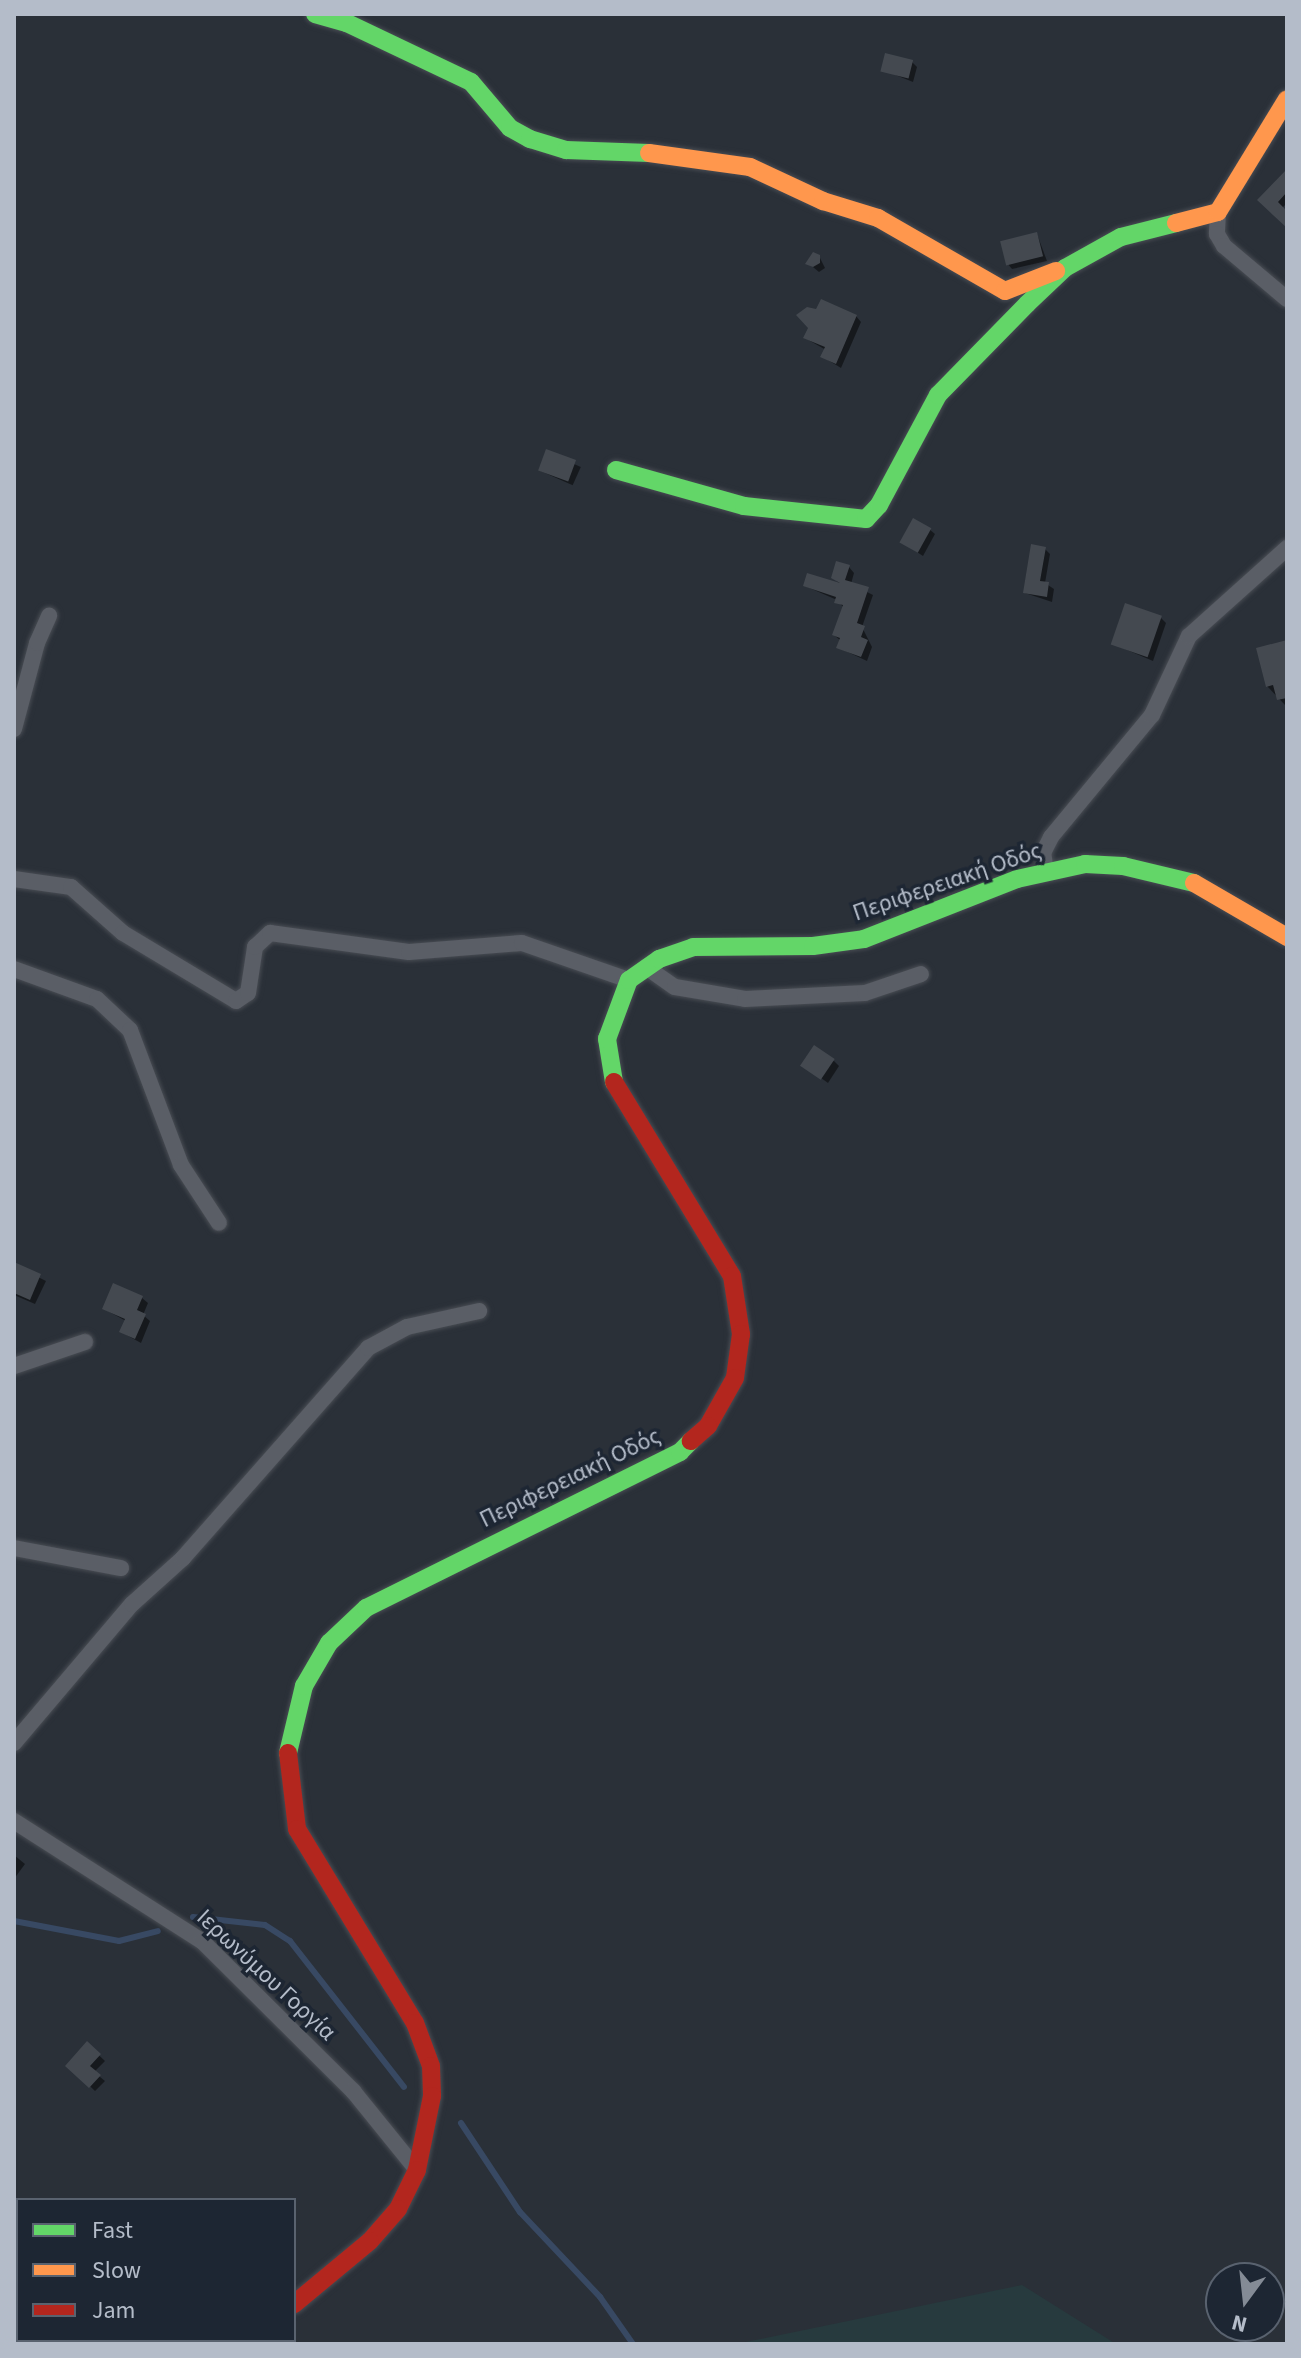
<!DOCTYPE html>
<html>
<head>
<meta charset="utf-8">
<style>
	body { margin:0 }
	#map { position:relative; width:1301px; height:2358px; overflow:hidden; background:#2a3038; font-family:"Source Sans 3",sans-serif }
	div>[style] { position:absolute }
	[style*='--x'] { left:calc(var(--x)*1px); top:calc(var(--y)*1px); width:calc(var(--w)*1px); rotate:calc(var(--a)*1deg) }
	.green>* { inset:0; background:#273a3e }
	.shadow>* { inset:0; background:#0007; transform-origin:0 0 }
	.stream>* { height:6px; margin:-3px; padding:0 3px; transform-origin:3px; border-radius:3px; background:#384963 }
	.building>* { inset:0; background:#444950; transform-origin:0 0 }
	.roads { filter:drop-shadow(0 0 2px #484c53) drop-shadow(0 0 2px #484c53) }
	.street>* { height:16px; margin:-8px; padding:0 8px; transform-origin:8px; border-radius:8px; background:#5a5e66 }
	.fast>* { height:18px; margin:-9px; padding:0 9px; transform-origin:9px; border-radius:9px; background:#63d668 }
	.slow>* { height:18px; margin:-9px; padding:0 9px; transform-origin:9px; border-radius:9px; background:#ff974d }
	.jam>* { height:18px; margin:-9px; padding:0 9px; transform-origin:9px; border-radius:9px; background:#b3261e }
	span { translate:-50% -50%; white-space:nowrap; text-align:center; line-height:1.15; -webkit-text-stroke:7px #1d2633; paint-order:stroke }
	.street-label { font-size:24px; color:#b4bcc9 }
	.frame { position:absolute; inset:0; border:16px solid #b4bcc9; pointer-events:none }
	.legend { position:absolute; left:16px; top:2198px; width:280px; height:144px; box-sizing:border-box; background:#1d2633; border:2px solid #59626f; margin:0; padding:10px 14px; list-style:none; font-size:24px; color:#b4bcc9 }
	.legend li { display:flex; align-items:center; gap:16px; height:40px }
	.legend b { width:40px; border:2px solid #59626f }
	.north { position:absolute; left:1205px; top:2262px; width:80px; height:80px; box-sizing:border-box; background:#1d2633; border:2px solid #59626f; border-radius:50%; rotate:195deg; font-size:22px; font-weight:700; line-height:32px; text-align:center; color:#b4bcc9 }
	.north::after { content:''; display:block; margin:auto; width:28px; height:36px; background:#848b96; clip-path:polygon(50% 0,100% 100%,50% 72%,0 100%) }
</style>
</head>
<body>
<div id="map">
	<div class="green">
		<i style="clip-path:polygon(1022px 2285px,1116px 2344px,736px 2344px)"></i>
	</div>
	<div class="shadow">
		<i style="clip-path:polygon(912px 62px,917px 67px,913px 82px,883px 70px)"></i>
		<i style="clip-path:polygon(1287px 172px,1287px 203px,1282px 208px,1287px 226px,1260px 200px)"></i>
		<i style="clip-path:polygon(1037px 234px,1047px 261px,1012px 269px,1007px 263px)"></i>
		<i style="clip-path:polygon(819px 256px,825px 268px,819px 272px,808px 263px)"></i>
		<i style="clip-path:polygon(856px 316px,861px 322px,841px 368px,823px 357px,826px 350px,805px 338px)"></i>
		<i style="left:547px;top:452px;width:37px;height:20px;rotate:24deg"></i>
		<i style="clip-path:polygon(929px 529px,935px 534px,923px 556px,903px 543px)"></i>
		<i style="clip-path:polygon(1045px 549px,1050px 554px,1045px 583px,1054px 589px,1052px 602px,1025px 593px)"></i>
		<i style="clip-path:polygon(849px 567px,854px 573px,851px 584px,873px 595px,862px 627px,872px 647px,867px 661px,839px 648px,841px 641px,834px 635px,844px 608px,837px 600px,805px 586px,842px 586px,833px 577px)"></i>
		<i style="clip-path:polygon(1161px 618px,1166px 623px,1153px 661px,1113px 644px)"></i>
		<i style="clip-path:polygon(1287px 642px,1287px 704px,1285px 705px,1267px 686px)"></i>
		<i style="clip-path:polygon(834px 1061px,839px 1066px,828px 1083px,803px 1065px)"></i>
		<i style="clip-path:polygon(14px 1265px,46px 1281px,35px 1304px,14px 1295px)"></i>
		<i style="clip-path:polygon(142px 1298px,148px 1303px,143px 1315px,150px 1321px,141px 1343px,121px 1332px,126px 1321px,104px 1309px)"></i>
		<i style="clip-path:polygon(14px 1855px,25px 1864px,14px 1879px)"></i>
		<i style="clip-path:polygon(87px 2044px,105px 2061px,94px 2072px,105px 2081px,95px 2091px,68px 2065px)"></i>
		<i style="clip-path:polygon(18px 2328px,18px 2340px,41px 2344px,14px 2344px)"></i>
	</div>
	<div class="stream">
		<i style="--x:193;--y:1917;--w:72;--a:6.3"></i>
		<i style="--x:265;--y:1925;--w:30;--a:33"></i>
		<i style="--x:290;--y:1941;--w:185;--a:52"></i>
		<i style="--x:14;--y:1921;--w:107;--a:10.8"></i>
		<i style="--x:119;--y:1941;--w:40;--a:-14.4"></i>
		<i style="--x:461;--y:2123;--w:107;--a:56.5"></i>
		<i style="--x:520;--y:2212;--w:117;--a:46.7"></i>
		<i style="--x:600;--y:2297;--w:57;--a:54.9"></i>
		<i style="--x:14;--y:2251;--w:6;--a:51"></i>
		<i style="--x:75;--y:2340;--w:5;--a:53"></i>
	</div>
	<div class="building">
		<i style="left:885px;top:53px;width:29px;height:19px;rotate:14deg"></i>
		<i style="clip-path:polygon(1287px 169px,1287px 192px,1278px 202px,1287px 211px,1287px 228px,1257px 200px)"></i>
		<i style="left:1037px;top:232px;width:25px;height:38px;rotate:76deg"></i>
		<i style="clip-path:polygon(813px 252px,820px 255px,820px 263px,813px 267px,805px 264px)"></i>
		<i style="clip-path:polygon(821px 299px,857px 315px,836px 364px,820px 357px,825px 347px,803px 338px,808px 328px,796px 315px,807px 307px,816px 309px)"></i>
		<i style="left:546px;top:449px;width:32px;height:23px;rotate:20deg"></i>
		<i style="left:913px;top:518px;width:21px;height:28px;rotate:29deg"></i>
		<i style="clip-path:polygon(1031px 544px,1046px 547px,1040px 581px,1049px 582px,1047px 597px,1023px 593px)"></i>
		<i style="clip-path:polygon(836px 561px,850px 565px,845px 580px,869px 587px,857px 623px,865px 626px,861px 637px,868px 640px,861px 657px,836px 648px,840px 638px,832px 635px,843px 605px,834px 603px,836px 597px,803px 586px,807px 573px,840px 583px,831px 578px)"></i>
		<i style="left:1125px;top:603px;width:39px;height:44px;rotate:19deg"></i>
		<i style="clip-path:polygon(1287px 640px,1287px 698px,1277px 700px,1273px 685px,1266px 687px,1256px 648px)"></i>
		<i style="left:814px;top:1045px;width:25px;height:25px;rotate:34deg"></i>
		<i style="clip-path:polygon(14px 1262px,41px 1274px,30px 1300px,14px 1293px)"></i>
		<i style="clip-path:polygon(113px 1283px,143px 1296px,137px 1310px,146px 1314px,135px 1339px,119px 1332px,125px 1319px,102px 1309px)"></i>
		<i style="clip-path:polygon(87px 2041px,101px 2054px,90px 2066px,101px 2075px,89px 2088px,65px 2066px)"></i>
	</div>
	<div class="roads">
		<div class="street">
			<i style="--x:1218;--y:212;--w:22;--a:93"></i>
			<i style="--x:1217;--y:234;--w:14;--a:60"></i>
			<i style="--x:1224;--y:246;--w:82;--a:40.1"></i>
			<i style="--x:14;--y:729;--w:89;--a:-75"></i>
			<i style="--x:37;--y:643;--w:30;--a:-66"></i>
			<i style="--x:1046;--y:871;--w:18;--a:-99"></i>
			<i style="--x:1043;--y:853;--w:18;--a:-63"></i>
			<i style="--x:1051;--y:837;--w:158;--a:-50.4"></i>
			<i style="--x:1152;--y:715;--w:87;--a:-64.9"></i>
			<i style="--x:1189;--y:636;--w:132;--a:-41.9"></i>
			<i style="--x:14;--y:879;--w:58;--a:8"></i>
			<i style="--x:71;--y:887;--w:69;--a:41.5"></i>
			<i style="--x:123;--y:933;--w:132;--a:31"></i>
			<i style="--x:236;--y:1001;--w:14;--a:-34"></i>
			<i style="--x:248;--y:993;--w:47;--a:-81.3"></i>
			<i style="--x:255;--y:947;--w:21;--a:-43"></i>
			<i style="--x:270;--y:933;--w:140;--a:7.8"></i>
			<i style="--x:409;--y:952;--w:113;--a:-4.6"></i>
			<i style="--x:522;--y:943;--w:113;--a:19.1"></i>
			<i style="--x:646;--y:967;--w:35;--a:35"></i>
			<i style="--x:675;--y:987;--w:71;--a:9.7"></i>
			<i style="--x:745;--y:999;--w:120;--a:-2.9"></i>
			<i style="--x:865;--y:993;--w:59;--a:-18.7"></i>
			<i style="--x:14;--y:969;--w:88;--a:19.9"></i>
			<i style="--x:97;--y:999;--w:45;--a:43.2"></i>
			<i style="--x:130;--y:1030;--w:144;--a:69.3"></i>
			<i style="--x:181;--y:1165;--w:69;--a:56.8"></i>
			<i style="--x:14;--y:1366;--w:75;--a:-18.7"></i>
			<i style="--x:14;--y:1548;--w:109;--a:10.6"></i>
			<i style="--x:14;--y:1743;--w:182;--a:-49.7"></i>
			<i style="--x:132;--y:1604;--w:69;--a:-42"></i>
			<i style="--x:183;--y:1558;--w:280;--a:-48.6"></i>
			<i style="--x:368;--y:1348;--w:44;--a:-28.3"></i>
			<i style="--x:407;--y:1327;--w:74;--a:-12.5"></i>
			<i style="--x:14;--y:1821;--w:223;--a:32.6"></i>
			<i style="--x:202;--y:1941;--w:213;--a:44.8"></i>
			<i style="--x:353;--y:2091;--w:102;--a:51"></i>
		</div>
		<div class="fast">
			<i style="--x:315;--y:14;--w:33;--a:16"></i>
			<i style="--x:347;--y:23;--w:137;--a:25.4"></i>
			<i style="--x:471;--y:82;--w:60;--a:49.7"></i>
			<i style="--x:510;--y:128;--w:23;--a:29"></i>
			<i style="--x:530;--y:139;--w:38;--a:17"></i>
			<i style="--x:566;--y:150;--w:83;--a:2.1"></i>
			<i style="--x:616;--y:470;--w:133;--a:15.7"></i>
			<i style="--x:744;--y:506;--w:123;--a:6.1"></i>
			<i style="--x:866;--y:519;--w:19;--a:-47"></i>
			<i style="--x:879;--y:505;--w:125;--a:-61.8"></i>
			<i style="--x:938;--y:395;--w:127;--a:-45.6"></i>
			<i style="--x:1027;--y:304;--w:52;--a:-43.5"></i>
			<i style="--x:1065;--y:268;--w:64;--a:-29"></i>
			<i style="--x:1121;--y:237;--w:57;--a:-14.3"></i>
			<i style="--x:614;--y:1082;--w:44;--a:-99.2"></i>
			<i style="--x:607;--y:1039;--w:63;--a:-69.6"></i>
			<i style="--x:629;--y:980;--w:37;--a:-35"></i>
			<i style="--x:659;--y:959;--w:36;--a:-19"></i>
			<i style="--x:693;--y:947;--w:120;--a:-0.5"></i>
			<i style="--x:813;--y:946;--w:51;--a:-7.8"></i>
			<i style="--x:864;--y:939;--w:164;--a:-21.4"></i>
			<i style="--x:1017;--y:879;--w:70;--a:-12.4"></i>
			<i style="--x:1085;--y:864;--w:38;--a:3"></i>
			<i style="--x:1123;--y:866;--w:73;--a:13.5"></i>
			<i style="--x:288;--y:1753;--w:69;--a:-76.6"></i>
			<i style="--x:304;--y:1686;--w:50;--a:-59.8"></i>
			<i style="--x:329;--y:1643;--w:51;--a:-43.4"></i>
			<i style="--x:366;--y:1608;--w:351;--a:-26.4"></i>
			<i style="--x:680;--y:1452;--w:16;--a:-45"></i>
		</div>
		<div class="slow">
			<i style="--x:649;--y:153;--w:102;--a:7.9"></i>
			<i style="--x:750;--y:167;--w:81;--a:25"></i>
			<i style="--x:823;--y:201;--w:58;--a:17.2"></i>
			<i style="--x:878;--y:218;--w:146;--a:29.9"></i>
			<i style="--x:1005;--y:291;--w:55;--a:-21.4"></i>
			<i style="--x:1176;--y:223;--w:43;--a:-14.7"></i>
			<i style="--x:1218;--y:212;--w:132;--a:-58.6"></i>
			<i style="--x:1194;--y:883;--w:108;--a:30.1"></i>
			<i style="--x:246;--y:2344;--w:6;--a:-39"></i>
		</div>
		<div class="jam">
			<i style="--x:614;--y:1082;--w:227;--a:58.7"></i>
			<i style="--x:732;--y:1276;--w:59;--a:81.2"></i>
			<i style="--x:741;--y:1334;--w:44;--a:97.8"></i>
			<i style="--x:735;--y:1378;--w:55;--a:119.4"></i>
			<i style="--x:708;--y:1426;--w:23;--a:139"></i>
			<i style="--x:288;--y:1753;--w:77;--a:83.2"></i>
			<i style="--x:297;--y:1829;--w:227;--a:58.7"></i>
			<i style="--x:415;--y:2023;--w:46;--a:69.6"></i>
			<i style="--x:431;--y:2066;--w:30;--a:88"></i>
			<i style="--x:432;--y:2096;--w:76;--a:101.5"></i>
			<i style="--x:417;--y:2170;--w:43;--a:116"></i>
			<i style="--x:398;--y:2209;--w:43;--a:131.2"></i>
			<i style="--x:370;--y:2241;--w:99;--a:140.3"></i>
		</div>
	</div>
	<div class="street-label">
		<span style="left:947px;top:882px;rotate:-19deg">Περιφερειακή Οδός</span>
		<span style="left:570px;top:1478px;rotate:-26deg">Περιφερειακή Οδός</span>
		<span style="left:266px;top:1975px;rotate:43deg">Ιερωνύμου Γοργία</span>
	</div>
	<div class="frame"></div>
	<ul class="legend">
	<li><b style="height:10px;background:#63d668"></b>Fast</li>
	<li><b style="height:10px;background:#ff974d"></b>Slow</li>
	<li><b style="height:10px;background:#b3261e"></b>Jam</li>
	</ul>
	<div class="north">N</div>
</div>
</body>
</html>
